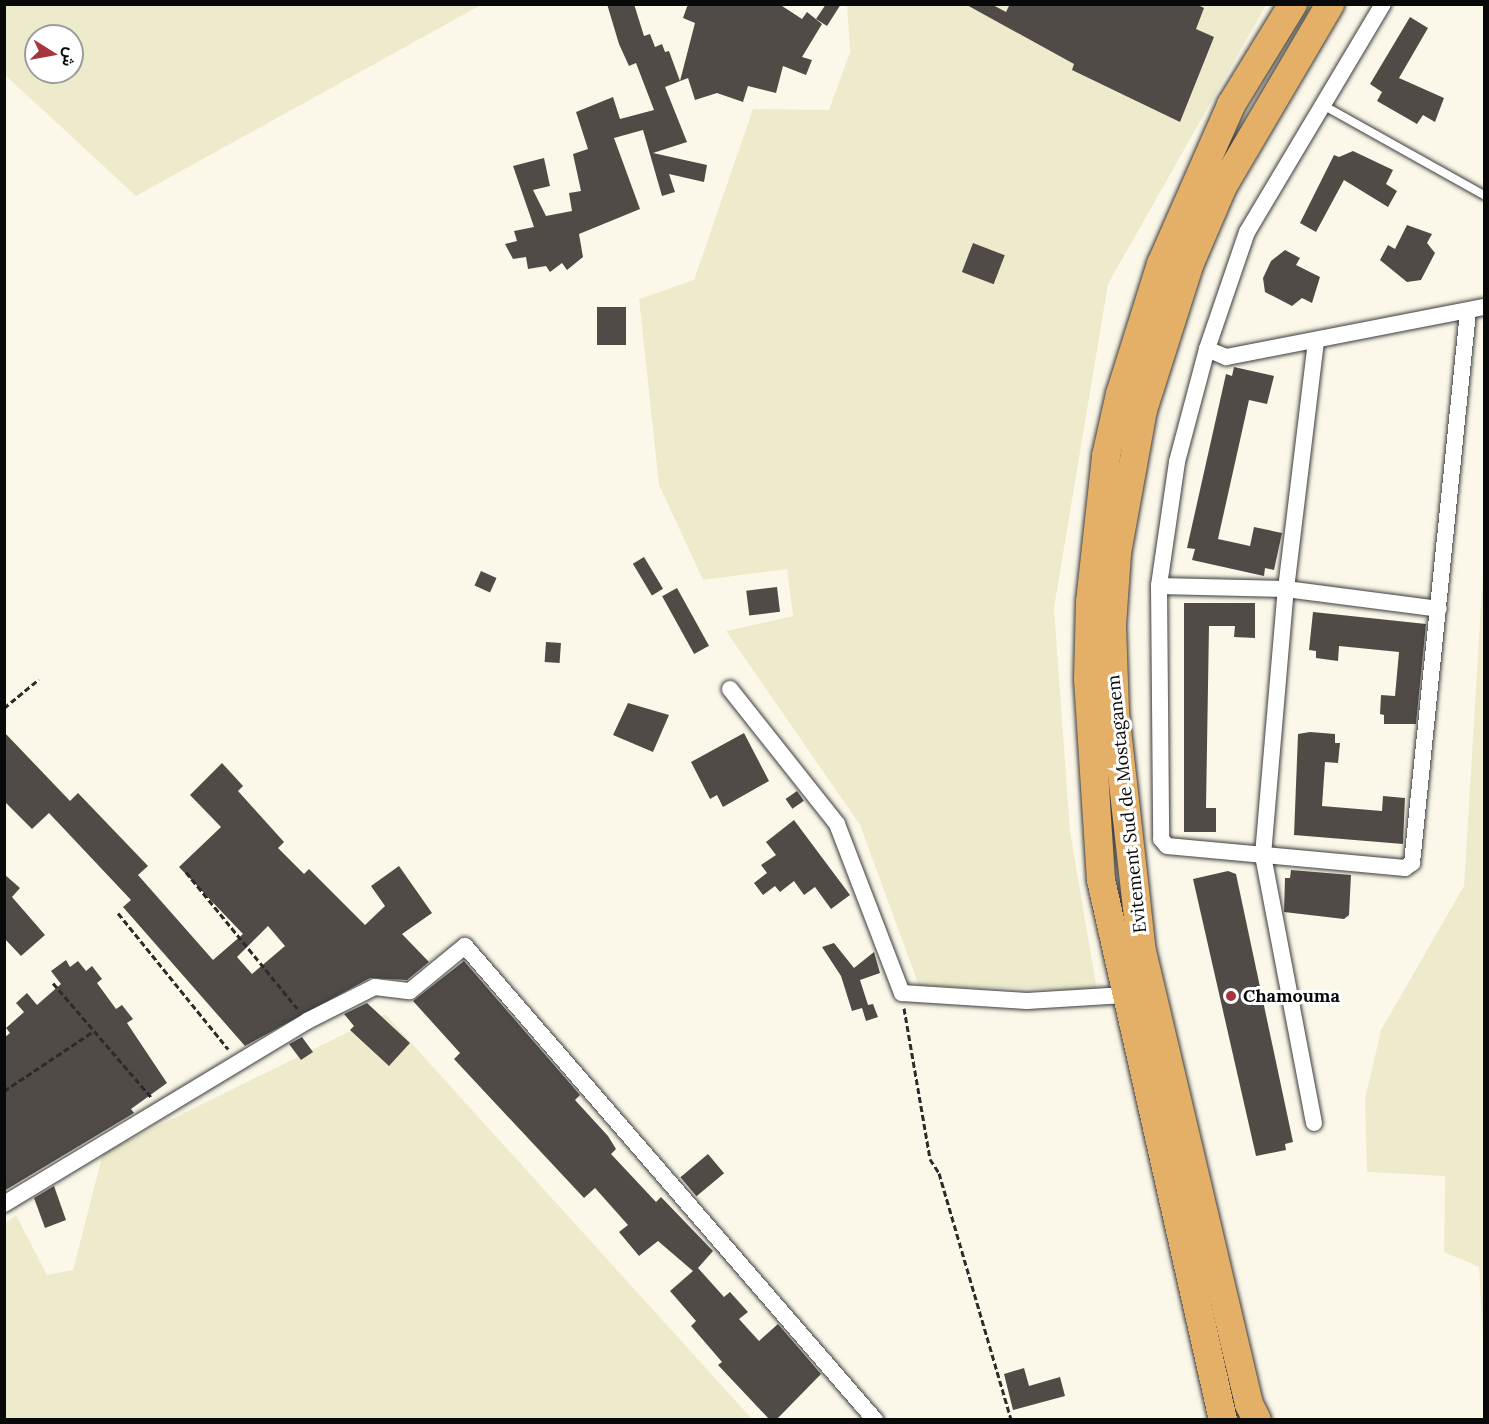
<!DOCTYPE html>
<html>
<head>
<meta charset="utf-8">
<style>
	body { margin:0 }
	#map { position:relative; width:1489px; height:1424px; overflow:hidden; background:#fcf8e9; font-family:Lora,Vazirmatn,serif }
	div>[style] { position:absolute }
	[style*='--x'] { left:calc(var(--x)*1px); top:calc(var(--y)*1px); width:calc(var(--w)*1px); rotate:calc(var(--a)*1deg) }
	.farmland>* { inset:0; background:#eeebcd }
	.building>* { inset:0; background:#504b47; transform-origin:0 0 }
	.path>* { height:3px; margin-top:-1.5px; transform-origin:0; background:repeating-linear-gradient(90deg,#2b2b2b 0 6px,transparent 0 9px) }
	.roads { filter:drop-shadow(0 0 2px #3c3c3c) drop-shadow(0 0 2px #3c3c3c) }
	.service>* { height:8px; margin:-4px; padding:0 4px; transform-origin:4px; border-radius:4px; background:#fff }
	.minor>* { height:16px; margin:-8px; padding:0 8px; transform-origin:8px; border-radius:8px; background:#fff }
	.trunk>* { height:28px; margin:-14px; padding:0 14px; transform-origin:14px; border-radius:14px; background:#e4b068 }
	.dots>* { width:16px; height:16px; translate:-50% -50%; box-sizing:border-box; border:3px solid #fff; border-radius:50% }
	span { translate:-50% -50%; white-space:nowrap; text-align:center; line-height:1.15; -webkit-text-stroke:6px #fff; paint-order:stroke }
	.street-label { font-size:18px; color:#090909 }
	.poi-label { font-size:18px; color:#090909; font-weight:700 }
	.left { translate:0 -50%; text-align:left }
	.frame { position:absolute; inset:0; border:6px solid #090909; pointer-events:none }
	.north { position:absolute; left:24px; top:24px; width:60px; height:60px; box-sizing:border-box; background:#fff; border:2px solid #9d9d9d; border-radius:50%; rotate:101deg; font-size:16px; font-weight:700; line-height:24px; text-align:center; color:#090909 }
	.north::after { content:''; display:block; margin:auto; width:21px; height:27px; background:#a6353d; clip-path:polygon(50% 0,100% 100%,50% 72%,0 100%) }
</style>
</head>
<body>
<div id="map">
	<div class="farmland">
		<i style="clip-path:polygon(evenodd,4px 5px,5px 4px,481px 5px,136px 196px,5px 75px,4px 5px,36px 36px,72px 36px,72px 72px,36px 72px,36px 36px)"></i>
		<i style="clip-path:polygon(847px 5px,1266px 5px,1108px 284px,1054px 608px,1070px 831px,1097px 990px,919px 986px,860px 825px,726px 631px,793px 616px,787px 569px,703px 580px,659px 485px,639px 299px,694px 280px,753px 109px,829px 110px,850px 52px)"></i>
		<i style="clip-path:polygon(1484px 555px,1484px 1361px,1479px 1267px,1444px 1252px,1445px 1176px,1367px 1172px,1365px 1099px,1381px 1030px,1464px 886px)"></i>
		<i style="clip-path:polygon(385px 1014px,752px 1419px,5px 1420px,5px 1223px,16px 1215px,47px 1275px,73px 1270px,103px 1153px)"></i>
	</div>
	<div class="building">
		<i style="clip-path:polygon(607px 4px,634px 4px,644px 36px,650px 34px,655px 47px,662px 44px,665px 52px,669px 51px,680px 81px,695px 23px,683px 18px,688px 4px,779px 4px,802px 19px,807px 12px,822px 24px,802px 57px,812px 60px,806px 75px,783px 66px,776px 93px,748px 86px,743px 102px,717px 93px,695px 100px,688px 78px,665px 87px,687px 142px,653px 153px,707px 165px,704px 182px,669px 174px,675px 192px,662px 196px,643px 130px,614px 138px,640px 209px,579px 234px,583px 257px,567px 270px,562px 263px,550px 272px,546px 266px,528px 269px,526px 257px,513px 259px,505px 244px,517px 241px,514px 231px,534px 227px,513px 166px,544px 158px,550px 186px,533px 190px,546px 216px,572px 211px,569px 193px,581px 191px,573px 154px,588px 149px,576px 112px,613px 97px,620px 119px,654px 110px,636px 63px,629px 66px,619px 44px)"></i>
		<i style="clip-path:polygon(826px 4px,841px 4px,827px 26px,816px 19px)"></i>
		<i style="clip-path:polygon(965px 4px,991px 4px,1006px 12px,1010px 4px,1196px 4px,1204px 8px,1196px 29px,1214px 37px,1180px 122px,1072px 70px,1074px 64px)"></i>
		<i style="clip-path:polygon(1410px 17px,1428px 28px,1399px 78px,1444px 98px,1435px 122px,1423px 115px,1417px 124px,1377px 101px,1382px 92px,1370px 84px)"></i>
		<i style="clip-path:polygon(1353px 151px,1393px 170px,1386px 184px,1397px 191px,1388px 207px,1344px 180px,1316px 232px,1300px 223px,1334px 155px,1339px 157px)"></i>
		<i style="clip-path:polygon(1407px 225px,1432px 234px,1427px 243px,1435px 253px,1421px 280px,1407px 282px,1380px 260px,1388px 245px,1395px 249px)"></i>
		<i style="left:973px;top:243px;width:34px;height:31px;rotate:21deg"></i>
		<i style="clip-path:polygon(1285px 250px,1300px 258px,1296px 265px,1320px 277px,1312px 303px,1302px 298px,1292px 306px,1265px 292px,1263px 278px,1271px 261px)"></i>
		<i style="left:597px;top:307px;width:29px;height:38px"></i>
		<i style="clip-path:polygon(1234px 367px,1274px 376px,1267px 404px,1249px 400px,1218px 539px,1250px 546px,1254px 527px,1282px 533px,1274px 570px,1265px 568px,1264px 576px,1192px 560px,1195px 549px,1187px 548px,1226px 374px,1232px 376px)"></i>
		<i style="left:644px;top:557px;width:37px;height:13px;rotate:59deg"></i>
		<i style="left:481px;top:571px;width:17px;height:16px;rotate:24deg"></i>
		<i style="left:777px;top:587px;width:25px;height:31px;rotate:83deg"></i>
		<i style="left:677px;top:588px;width:66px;height:17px;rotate:61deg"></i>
		<i style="clip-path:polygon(1184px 603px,1255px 603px,1255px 638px,1234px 637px,1235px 626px,1209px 626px,1206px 808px,1216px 808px,1216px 832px,1184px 832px)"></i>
		<i style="clip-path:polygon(1313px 612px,1426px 624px,1416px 724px,1384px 724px,1384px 715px,1380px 714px,1381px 695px,1395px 696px,1399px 652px,1339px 646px,1338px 661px,1316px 658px,1316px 651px,1309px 650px)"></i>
		<i style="left:546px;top:642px;width:15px;height:20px;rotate:4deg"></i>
		<i style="clip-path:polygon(628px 703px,669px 715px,653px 752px,613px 735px)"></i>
		<i style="clip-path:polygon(evenodd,4px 732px,70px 801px,78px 793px,148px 866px,138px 875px,213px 960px,243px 934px,179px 867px,221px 827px,190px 795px,222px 763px,243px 786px,238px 791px,284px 842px,278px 848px,304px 874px,309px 869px,365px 925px,385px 906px,371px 886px,399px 866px,432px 913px,402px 934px,429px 962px,407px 980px,370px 978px,245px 1046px,123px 907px,131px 900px,49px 813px,32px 829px,4px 801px,4px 732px,268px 926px,285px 946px,252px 974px,237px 957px,268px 926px)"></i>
		<i style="clip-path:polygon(1310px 732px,1335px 734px,1335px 743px,1340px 743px,1338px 763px,1325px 762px,1322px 806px,1382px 811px,1383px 796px,1405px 798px,1403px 844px,1294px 835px,1298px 734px)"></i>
		<i style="clip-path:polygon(744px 733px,769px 781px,723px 807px,717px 795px,710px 799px,691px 762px)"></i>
		<i style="left:797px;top:791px;width:12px;height:14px;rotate:55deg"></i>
		<i style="clip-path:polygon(794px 820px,850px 895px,831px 909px,815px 887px,804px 895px,794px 881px,780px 892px,775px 886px,763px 895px,754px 883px,767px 873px,761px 865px,776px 855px,766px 842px)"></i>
		<i style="clip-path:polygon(1291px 870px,1351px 875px,1349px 915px,1344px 919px,1284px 912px,1285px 878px,1290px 878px)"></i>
		<i style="clip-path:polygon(1228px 871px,1236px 874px,1293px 1142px,1285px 1144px,1286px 1150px,1256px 1156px,1193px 879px)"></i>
		<i style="clip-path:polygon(4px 874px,20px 888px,12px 897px,45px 935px,21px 956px,4px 938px)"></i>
		<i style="clip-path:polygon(834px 943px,854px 968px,874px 952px,880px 973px,860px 980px,868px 1005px,873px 1004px,878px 1017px,866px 1021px,862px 1008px,852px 1011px,841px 976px,822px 947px)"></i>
		<i style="clip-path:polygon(66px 960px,70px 967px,78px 961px,86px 971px,92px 966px,102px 979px,97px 983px,116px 1009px,122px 1005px,133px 1019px,127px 1023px,167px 1083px,131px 1109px,134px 1113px,4px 1191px,4px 1038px,10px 1033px,6px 1028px,24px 1012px,16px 1003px,27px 993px,37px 1005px,61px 984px,51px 971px)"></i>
		<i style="clip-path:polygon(464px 961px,580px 1095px,575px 1100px,608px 1136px,616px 1149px,611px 1154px,656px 1202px,661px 1197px,713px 1251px,698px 1268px,724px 1297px,730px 1292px,748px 1312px,739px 1319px,759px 1341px,778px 1324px,821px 1374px,777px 1419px,769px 1419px,718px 1365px,722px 1362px,691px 1326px,696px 1321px,670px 1291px,693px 1271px,658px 1241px,639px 1256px,619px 1232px,628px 1225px,595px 1188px,584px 1198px,454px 1059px,460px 1053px,413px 1001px)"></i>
		<i style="clip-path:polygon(367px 1003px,410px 1043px,389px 1066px,350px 1030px,354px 1026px,344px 1014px)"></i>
		<i style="clip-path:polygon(302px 1037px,313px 1052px,301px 1060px,289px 1044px)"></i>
		<i style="left:708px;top:1154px;width:25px;height:36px;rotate:50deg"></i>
		<i style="clip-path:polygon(54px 1186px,66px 1220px,45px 1228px,34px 1198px)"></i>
		<i style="clip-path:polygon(1024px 1368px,1029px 1386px,1060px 1377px,1065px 1396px,1013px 1410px,1004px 1374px)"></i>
	</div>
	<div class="path">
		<i style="--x:4;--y:708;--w:45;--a:-39.6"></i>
		<i style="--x:186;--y:872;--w:176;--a:50.8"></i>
		<i style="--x:118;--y:913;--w:175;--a:51"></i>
		<i style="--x:53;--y:983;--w:150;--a:49.3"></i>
		<i style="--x:904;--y:1008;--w:153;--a:80.2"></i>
		<i style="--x:930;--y:1159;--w:17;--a:57"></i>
		<i style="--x:939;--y:1173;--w:257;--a:73.7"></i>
		<i style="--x:4;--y:1091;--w:108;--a:-33.7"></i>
	</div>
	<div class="roads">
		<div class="service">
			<i style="--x:1321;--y:104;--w:187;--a:29.2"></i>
		</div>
		<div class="minor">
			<i style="--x:1383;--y:4;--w:265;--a:120.8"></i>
			<i style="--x:1247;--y:232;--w:124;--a:108.9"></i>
			<i style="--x:1207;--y:349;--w:117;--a:104.9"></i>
			<i style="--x:1177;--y:462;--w:125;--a:98.3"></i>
			<i style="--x:1159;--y:586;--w:253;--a:89.5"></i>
			<i style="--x:1161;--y:839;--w:9;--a:49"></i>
			<i style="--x:1167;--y:846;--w:239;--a:5.3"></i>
			<i style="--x:1405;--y:868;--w:9;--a:-36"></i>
			<i style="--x:1412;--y:863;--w:554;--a:-84.2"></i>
			<i style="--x:1207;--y:349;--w:21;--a:23"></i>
			<i style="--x:1226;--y:357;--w:263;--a:-11"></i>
			<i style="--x:1159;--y:586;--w:127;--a:1.4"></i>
			<i style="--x:1286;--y:589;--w:154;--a:7.4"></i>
			<i style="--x:730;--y:689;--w:172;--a:51.6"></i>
			<i style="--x:837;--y:824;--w:181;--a:69"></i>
			<i style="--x:902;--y:993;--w:125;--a:3.7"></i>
			<i style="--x:1027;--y:1001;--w:98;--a:-3.5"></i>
			<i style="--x:1314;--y:1123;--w:273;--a:-100.8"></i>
			<i style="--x:1263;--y:855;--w:267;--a:-85.1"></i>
			<i style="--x:1286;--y:589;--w:251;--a:-83.1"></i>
			<i style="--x:4;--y:1204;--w:354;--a:-31.1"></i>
			<i style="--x:307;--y:1021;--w:76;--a:-26.6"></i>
			<i style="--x:375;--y:987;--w:35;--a:7"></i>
			<i style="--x:410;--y:991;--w:71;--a:-39.3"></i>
			<i style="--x:465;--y:946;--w:627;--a:49.14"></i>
		</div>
		<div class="trunk">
			<i style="--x:1223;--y:1420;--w:554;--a:-102.73"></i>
			<i style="--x:1101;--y:880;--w:201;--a:-93.7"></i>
			<i style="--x:1088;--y:679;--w:77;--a:-88.5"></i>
			<i style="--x:1090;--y:602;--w:147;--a:-83.7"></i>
			<i style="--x:1106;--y:456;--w:64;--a:-77.3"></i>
			<i style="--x:1120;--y:394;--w:136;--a:-72.5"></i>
			<i style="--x:1161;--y:264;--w:174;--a:-66.2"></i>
			<i style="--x:1231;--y:105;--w:119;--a:-58.5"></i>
			<i style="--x:1257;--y:1420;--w:18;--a:-117"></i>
			<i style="--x:1249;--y:1404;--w:464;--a:-103.3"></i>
			<i style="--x:1142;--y:953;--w:243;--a:-96.4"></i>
			<i style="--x:1115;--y:712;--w:87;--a:-92"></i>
			<i style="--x:1112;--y:625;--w:72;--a:-86"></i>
			<i style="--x:1117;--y:553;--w:145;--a:-79.7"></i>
			<i style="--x:1143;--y:410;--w:154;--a:-72.3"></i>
			<i style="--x:1190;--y:263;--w:84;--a:-66.8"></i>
			<i style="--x:1223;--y:186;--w:211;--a:-59.5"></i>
		</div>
	</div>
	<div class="dots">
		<i style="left:1231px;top:996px;background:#a6353d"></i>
	</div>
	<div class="street-label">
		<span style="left:1127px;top:804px;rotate:-96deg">Evitement Sud de Mostaganem</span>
	</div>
	<div class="poi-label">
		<span class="left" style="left:1243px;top:996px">Chamouma</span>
	</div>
	<div class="frame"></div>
	<div class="north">ش</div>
</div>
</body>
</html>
